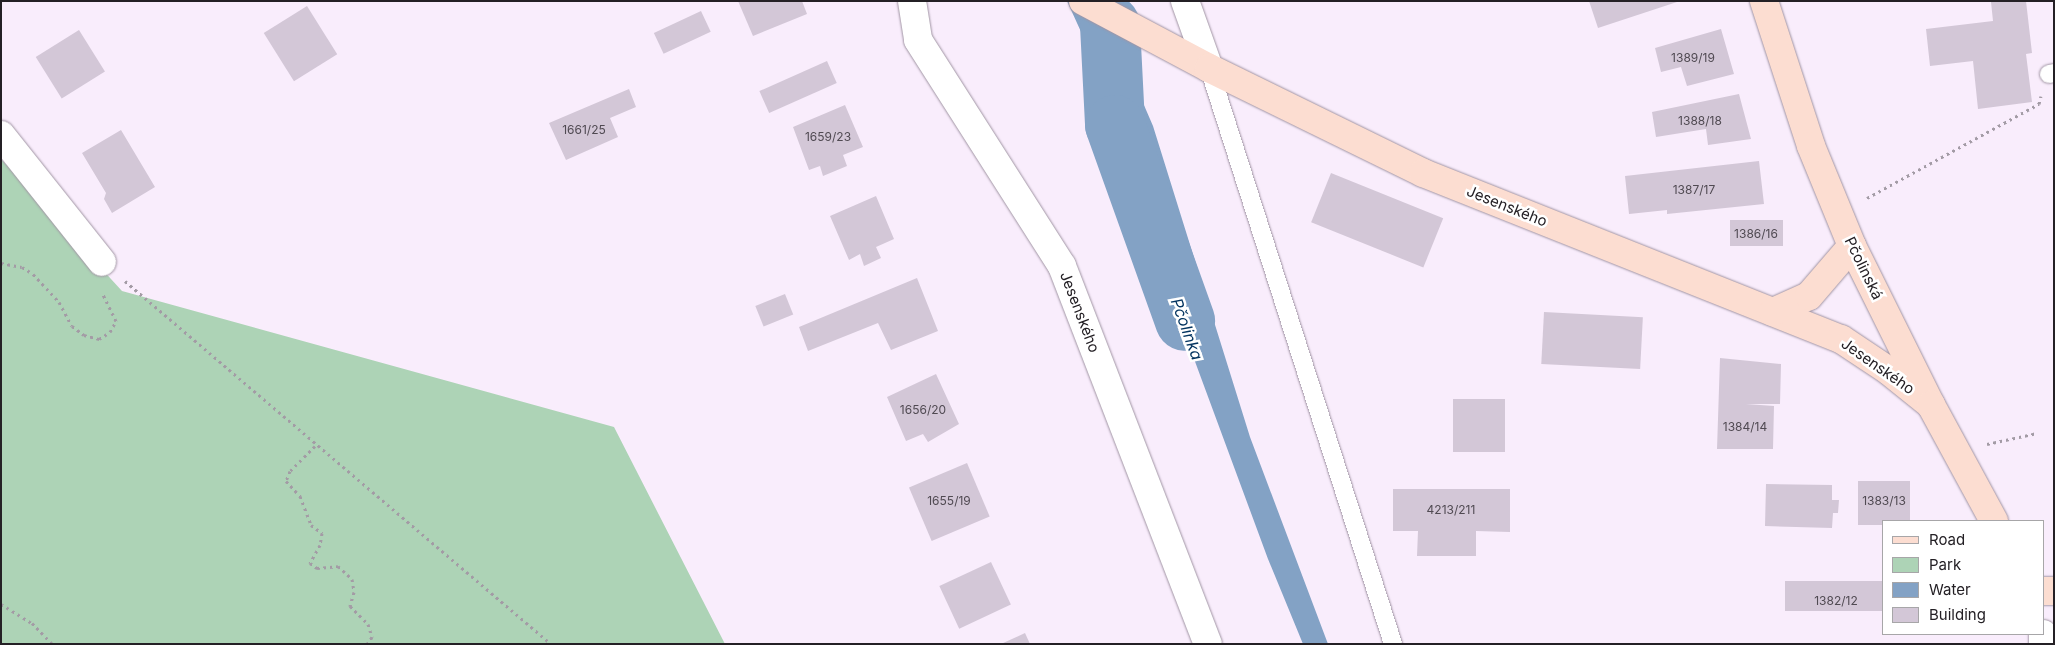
<!DOCTYPE html>
<html>
<head>
<meta charset="utf-8">
<style>
	body { margin:0 }
	#map { position:relative; width:2055px; height:645px; overflow:hidden; background:#f9edfc; font-family:Inter,sans-serif }
	div>[style] { position:absolute }
	[style*='--x'] { left:calc(var(--x)*1px); top:calc(var(--y)*1px); width:calc(var(--w)*1px); rotate:calc(var(--a)*1deg) }
	.green>* { inset:0; background:#add3b6 }
	.water>* { inset:0; background:#83a2c5 }
	.river>* { height:60px; margin:-30px; padding:0 30px; transform-origin:30px; border-radius:30px; background:#83a2c5 }
	.building>* { inset:0; background:#d3c7d7; transform-origin:0 0 }
	.path>* { height:3px; margin-top:-1.5px; transform-origin:0; background:repeating-linear-gradient(90deg,#a39ba5 0 2.5px,transparent 0 6.5px) }
	.roads { filter:drop-shadow(0 0 1px #a195a4) drop-shadow(0 0 1px #a195a4) }
	.lane>* { height:18px; margin:-9px; padding:0 9px; transform-origin:9px; border-radius:9px; background:#fff }
	.street>* { height:28px; margin:-14px; padding:0 14px; transform-origin:14px; border-radius:14px; background:#fff }
	.secondary>* { height:28px; margin:-14px; padding:0 14px; transform-origin:14px; border-radius:14px; background:#fcddd1 }
	span { translate:-50% -50%; white-space:nowrap; text-align:center; line-height:1.15; -webkit-text-stroke:5px #fff; paint-order:stroke }
	.number-label { font-size:12px; color:#504a52 }
	.number-label span { -webkit-text-stroke-width:0 }
	.street-label { font-size:15px; color:#242025 }
	.water-label { font-size:16px; color:#033460; font-style:italic }
	.frame { position:absolute; inset:0; border:2px solid #242025; pointer-events:none }
	.legend { position:absolute; left:1882px; top:520px; width:162px; height:115px; box-sizing:border-box; background:#fff; border:1px solid #a7a6a8; margin:0; padding:6px 9px; list-style:none; font-size:15px; color:#242025 }
	.legend li { display:flex; align-items:center; gap:10px; height:25px }
	.legend b { width:25px; border:1px solid #a7a6a8 }
</style>
</head>
<body>
<div id="map">
	<div class="green">
		<i style="clip-path:polygon(1px 159px,122px 291px,614px 427px,725px 644px,1px 644px)"></i>
	</div>
	<div class="water">
		<i style="clip-path:polygon(1067px 1px,1099px 1px,1153px 126px,1250px 437px,1328px 644px,1303px 644px,1268px 559px,1173px 302px,1127px 133px)"></i>
	</div>
	<div class="river">
		<i style="--x:1110;--y:25;--w:100;--a:87.1"></i>
		<i style="--x:1115;--y:125;--w:208;--a:70.3"></i>
	</div>
	<div class="building">
		<i style="clip-path:polygon(738px 1px,802px 1px,807px 14px,753px 36px)"></i>
		<i style="clip-path:polygon(1589px 1px,1677px 1px,1677px 2px,1598px 28px)"></i>
		<i style="clip-path:polygon(2026px 1px,2032px 53px,2026px 54px,2032px 102px,1978px 109px,1973px 61px,1930px 66px,1926px 29px,1993px 21px,1991px 2px)"></i>
		<i style="left:307px;top:6px;width:57px;height:51px;rotate:58deg"></i>
		<i style="left:701px;top:11px;width:23px;height:52px;rotate:65deg"></i>
		<i style="clip-path:polygon(1721px 29px,1734px 74px,1687px 86px,1681px 67px,1661px 72px,1655px 48px)"></i>
		<i style="left:79px;top:30px;width:49px;height:51px;rotate:58deg"></i>
		<i style="left:827px;top:61px;width:24px;height:74px;rotate:66deg"></i>
		<i style="clip-path:polygon(629px 89px,636px 107px,610px 118px,618px 137px,566px 160px,549px 123px)"></i>
		<i style="clip-path:polygon(1739px 94px,1751px 139px,1708px 145px,1706px 129px,1656px 137px,1652px 112px)"></i>
		<i style="clip-path:polygon(845px 105px,863px 147px,843px 155px,847px 166px,823px 176px,820px 166px,809px 170px,793px 127px)"></i>
		<i style="clip-path:polygon(121px 130px,155px 187px,112px 213px,104px 199px,106px 193px,82px 153px)"></i>
		<i style="clip-path:polygon(1759px 161px,1764px 204px,1667px 214px,1667px 210px,1629px 214px,1625px 176px)"></i>
		<i style="left:1331px;top:173px;width:121px;height:53px;rotate:22deg"></i>
		<i style="clip-path:polygon(876px 196px,894px 239px,876px 247px,881px 258px,864px 266px,860px 254px,849px 260px,830px 216px)"></i>
		<i style="left:1783px;top:220px;width:26px;height:53px;rotate:90deg"></i>
		<i style="clip-path:polygon(917px 278px,938px 331px,891px 350px,878px 323px,808px 351px,799px 327px)"></i>
		<i style="left:785px;top:294px;width:22px;height:32px;rotate:68deg"></i>
		<i style="left:1544px;top:312px;width:99px;height:52px;rotate:3deg"></i>
		<i style="clip-path:polygon(1720px 358px,1781px 364px,1780px 404px,1746px 404px,1774px 406px,1773px 449px,1717px 449px)"></i>
		<i style="clip-path:polygon(936px 374px,959px 424px,928px 442px,923px 434px,906px 441px,887px 397px)"></i>
		<i style="left:1453px;top:399px;width:52px;height:53px"></i>
		<i style="left:967px;top:463px;width:58px;height:63px;rotate:67deg"></i>
		<i style="left:1858px;top:481px;width:52px;height:44px"></i>
		<i style="clip-path:polygon(1766px 484px,1832px 485px,1832px 500px,1839px 500px,1838px 513px,1833px 513px,1832px 528px,1765px 526px)"></i>
		<i style="clip-path:polygon(1393px 489px,1510px 489px,1510px 532px,1476px 531px,1476px 556px,1417px 556px,1418px 531px,1393px 531px)"></i>
		<i style="left:991px;top:562px;width:47px;height:57px;rotate:65deg"></i>
		<i style="left:1884px;top:581px;width:30px;height:99px;rotate:90deg"></i>
		<i style="clip-path:polygon(1025px 633px,1030px 644px,1001px 644px)"></i>
	</div>
	<div class="path">
		<i style="--x:1867;--y:198;--w:196;--a:-28.7"></i>
		<i style="--x:2039;--y:104;--w:8;--a:-76"></i>
		<i style="--x:1;--y:263;--w:21;--a:11"></i>
		<i style="--x:22;--y:267;--w:13;--a:32"></i>
		<i style="--x:33;--y:274;--w:38;--a:47"></i>
		<i style="--x:59;--y:302;--w:27;--a:62"></i>
		<i style="--x:72;--y:326;--w:15;--a:37"></i>
		<i style="--x:84;--y:335;--w:16;--a:15"></i>
		<i style="--x:99;--y:339;--w:13;--a:-32"></i>
		<i style="--x:110;--y:332;--w:13;--a:-61"></i>
		<i style="--x:116;--y:321;--w:32;--a:-116"></i>
		<i style="--x:125;--y:281;--w:560;--a:40.43"></i>
		<i style="--x:1987;--y:444;--w:51;--a:-12.4"></i>
		<i style="--x:315;--y:446;--w:35;--a:135"></i>
		<i style="--x:290;--y:471;--w:11;--a:112"></i>
		<i style="--x:286;--y:481;--w:21;--a:47"></i>
		<i style="--x:300;--y:496;--w:31;--a:69"></i>
		<i style="--x:311;--y:525;--w:14;--a:36"></i>
		<i style="--x:322;--y:533;--w:12;--a:99"></i>
		<i style="--x:320;--y:545;--w:21;--a:119"></i>
		<i style="--x:310;--y:563;--w:9;--a:36"></i>
		<i style="--x:317;--y:568;--w:21;--a:-5"></i>
		<i style="--x:338;--y:566;--w:19;--a:43"></i>
		<i style="--x:352;--y:579;--w:13;--a:81"></i>
		<i style="--x:354;--y:592;--w:15;--a:106"></i>
		<i style="--x:350;--y:606;--w:25;--a:45"></i>
		<i style="--x:368;--y:624;--w:14;--a:73"></i>
		<i style="--x:372;--y:637;--w:9;--a:126"></i>
		<i style="--x:1;--y:604;--w:36;--a:32"></i>
		<i style="--x:32;--y:623;--w:29;--a:46"></i>
	</div>
	<div class="roads">
		<div class="lane">
			<i style="--x:1209;--y:68;--w:605;--a:72.28"></i>
			<i style="--x:2049;--y:74;--w:5;--a:-11"></i>
		</div>
		<div class="street">
			<i style="--x:912;--y:1;--w:39;--a:81"></i>
			<i style="--x:918;--y:40;--w:268;--a:57.5"></i>
			<i style="--x:1062;--y:266;--w:405;--a:68.9"></i>
			<i style="--x:1185;--y:1;--w:71;--a:70.3"></i>
			<i style="--x:1;--y:135;--w:162;--a:51.5"></i>
			<i style="--x:2043;--y:644;--w:10;--a:-90"></i>
		</div>
		<div class="secondary">
			<i style="--x:1083;--y:1;--w:143;--a:28"></i>
			<i style="--x:1209;--y:68;--w:238;--a:26.1"></i>
			<i style="--x:1423;--y:173;--w:450;--a:21.7"></i>
			<i style="--x:1841;--y:339;--w:58;--a:33.7"></i>
			<i style="--x:1889;--y:371;--w:54;--a:39"></i>
			<i style="--x:1764;--y:1;--w:152;--a:72"></i>
			<i style="--x:1811;--y:146;--w:108;--a:67.7"></i>
			<i style="--x:1852;--y:246;--w:178;--a:63.6"></i>
			<i style="--x:1931;--y:405;--w:132;--a:61.5"></i>
			<i style="--x:1773;--y:312;--w:39;--a:-24"></i>
			<i style="--x:1809;--y:296;--w:66;--a:-49.3"></i>
			<i style="--x:2044;--y:591;--w:10;--a:0"></i>
		</div>
	</div>
	<div class="number-label">
		<span style="left:1693px;top:58px">1389/19</span>
		<span style="left:1700px;top:121px">1388/18</span>
		<span style="left:584px;top:130px">1661/25</span>
		<span style="left:828px;top:137px">1659/23</span>
		<span style="left:1694px;top:190px">1387/17</span>
		<span style="left:1756px;top:234px">1386/16</span>
		<span style="left:923px;top:410px">1656/20</span>
		<span style="left:1745px;top:427px">1384/14</span>
		<span style="left:949px;top:501px">1655/19</span>
		<span style="left:1884px;top:501px">1383/13</span>
		<span style="left:1451px;top:510px">4213/211</span>
		<span style="left:1836px;top:601px">1382/12</span>
	</div>
	<div class="street-label">
		<span style="left:1507px;top:206px;rotate:22deg">Jesenského</span>
		<span style="left:1864px;top:268px;rotate:64deg">Pčolinská</span>
		<span style="left:1080px;top:312px;rotate:69deg">Jesenského</span>
		<span style="left:1878px;top:366px;rotate:35deg">Jesenského</span>
	</div>
	<div class="water-label">
		<span style="left:1187px;top:329px;rotate:70deg">Pčolinka</span>
	</div>
	<div class="frame"></div>
	<ul class="legend">
	<li><b style="height:6px;background:#fcddd1"></b>Road</li>
	<li><b style="height:14px;background:#add3b6"></b>Park</li>
	<li><b style="height:14px;background:#83a2c5"></b>Water</li>
	<li><b style="height:14px;background:#d3c7d7"></b>Building</li>
	</ul>
</div>
</body>
</html>
